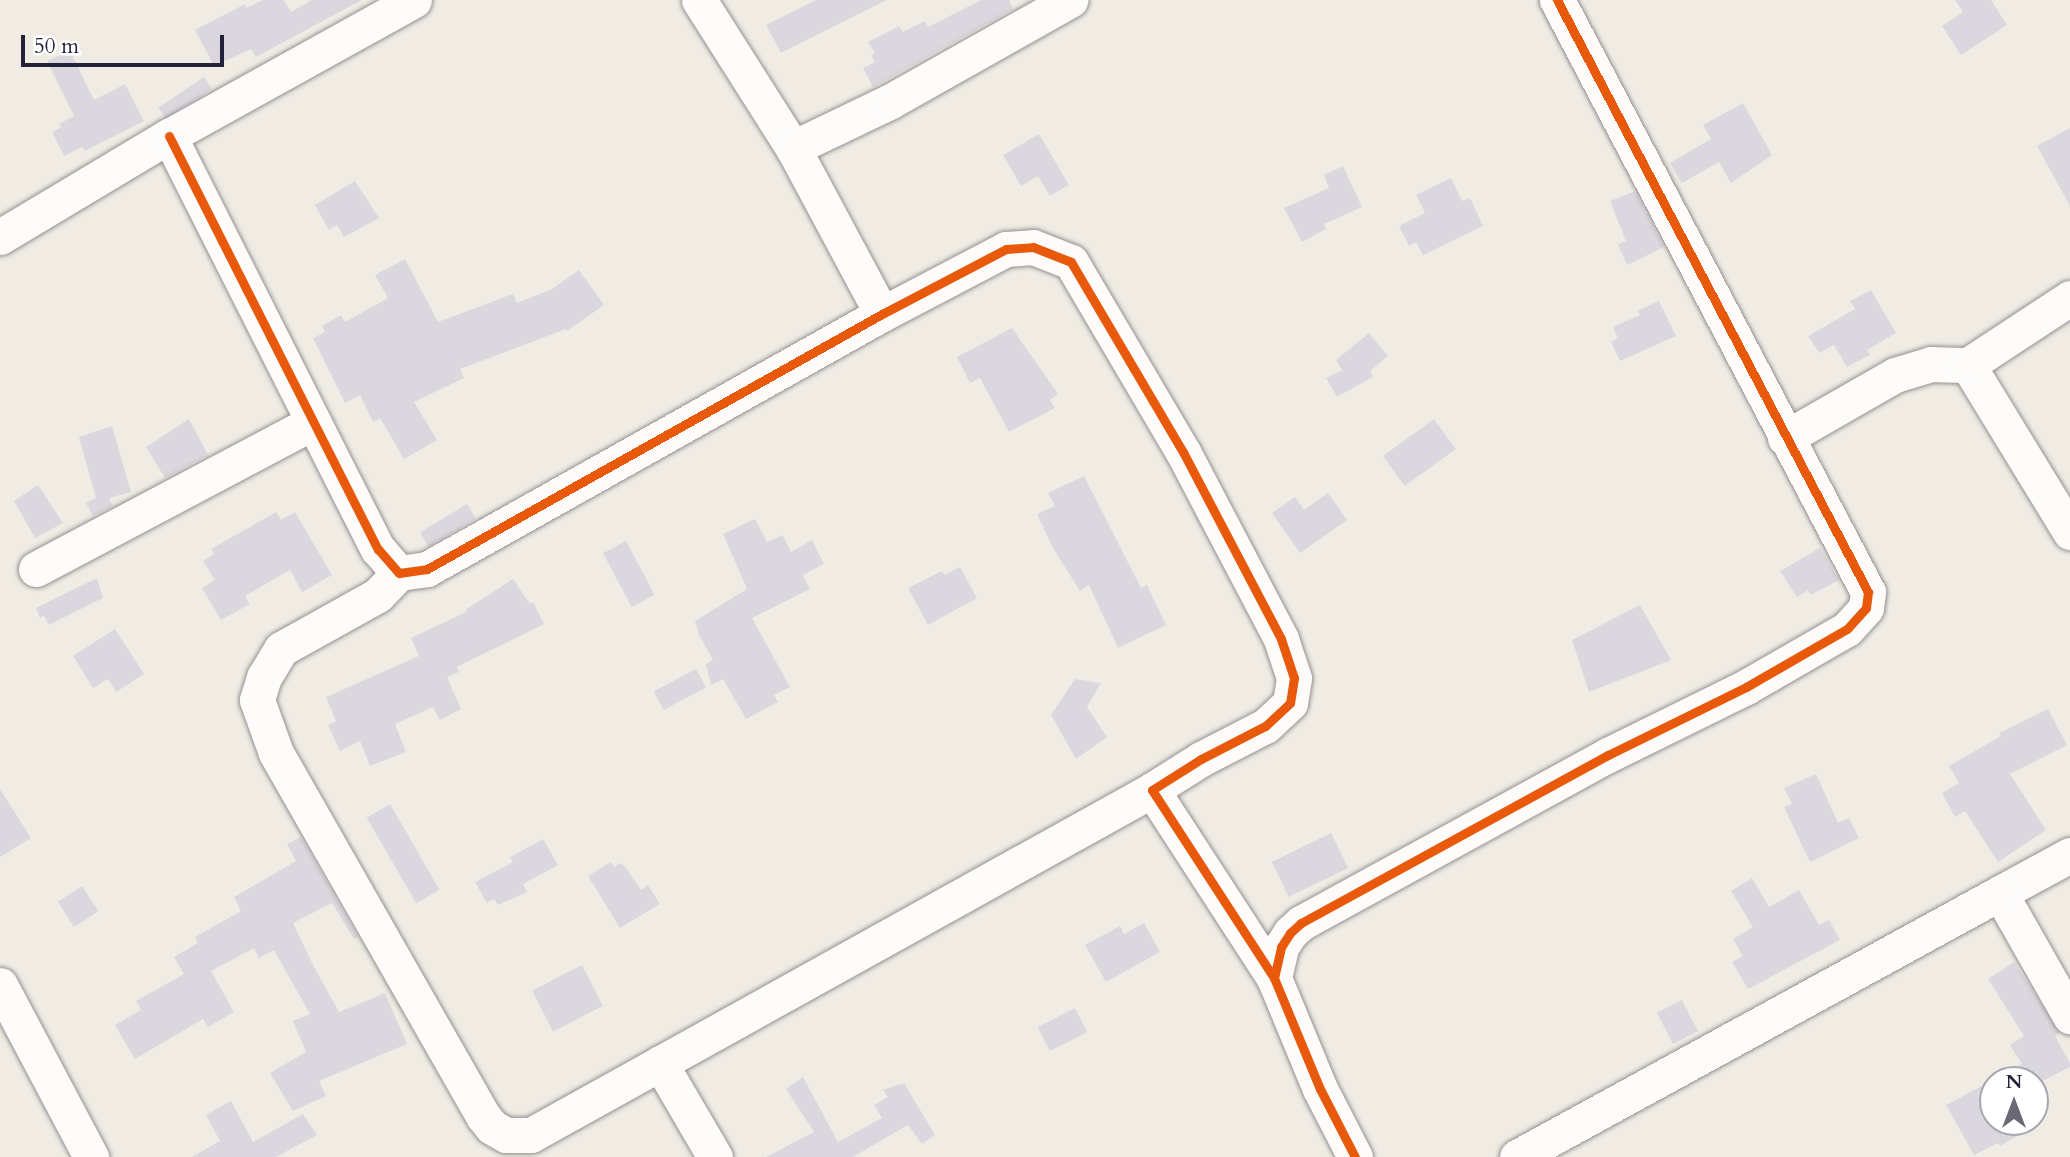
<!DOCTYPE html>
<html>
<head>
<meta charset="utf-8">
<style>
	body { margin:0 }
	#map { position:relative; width:2070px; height:1157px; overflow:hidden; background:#f0ece4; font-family:Cardo,serif }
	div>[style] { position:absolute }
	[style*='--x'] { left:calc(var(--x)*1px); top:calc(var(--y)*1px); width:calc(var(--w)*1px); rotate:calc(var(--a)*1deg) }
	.building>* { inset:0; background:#dbd7df; transform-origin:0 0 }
	.roads { filter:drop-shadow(0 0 2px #939191) drop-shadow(0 0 2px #939191) }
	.minor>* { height:35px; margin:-17.5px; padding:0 17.5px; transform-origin:17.5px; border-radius:17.5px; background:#fdfcfb }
	.cycleway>* { height:9px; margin:-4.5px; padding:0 4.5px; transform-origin:4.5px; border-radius:4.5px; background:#e8590c }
	span { translate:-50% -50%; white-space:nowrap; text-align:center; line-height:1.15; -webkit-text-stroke:5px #fff; paint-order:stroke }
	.north { position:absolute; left:1979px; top:1066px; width:70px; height:70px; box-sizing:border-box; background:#fff; border:2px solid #a7a7b1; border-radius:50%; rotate:0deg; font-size:19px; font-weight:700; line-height:28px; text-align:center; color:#22223b }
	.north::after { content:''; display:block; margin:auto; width:24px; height:32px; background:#6a6976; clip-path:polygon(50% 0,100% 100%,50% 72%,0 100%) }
	.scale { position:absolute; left:21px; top:35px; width:203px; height:32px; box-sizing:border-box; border:4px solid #22223b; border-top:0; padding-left:9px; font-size:21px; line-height:24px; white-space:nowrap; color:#22223b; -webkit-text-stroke:5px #fff; paint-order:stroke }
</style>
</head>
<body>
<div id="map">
	<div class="building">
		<i style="clip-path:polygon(263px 0,284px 0,291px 12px,312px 0,362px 0,256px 57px,251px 49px,214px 66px,195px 30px,245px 4px,247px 8px)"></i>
		<i style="clip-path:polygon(816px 0,887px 0,781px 53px,766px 25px)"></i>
		<i style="clip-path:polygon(981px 0,1009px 0,1013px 9px,873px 87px,863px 68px,875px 62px,871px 55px,875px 53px,868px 42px,899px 26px,903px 32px,925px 21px,928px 27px)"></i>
		<i style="clip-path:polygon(1955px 0,1991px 0,2007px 25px,1961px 55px,1942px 26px,1963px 12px)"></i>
		<i style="clip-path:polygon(70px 51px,94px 100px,125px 84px,144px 121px,85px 151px,82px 147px,64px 156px,52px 132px,62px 127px,59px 124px,74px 116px,47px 61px)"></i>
		<i style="left:204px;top:77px;width:14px;height:55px;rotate:56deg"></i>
		<i style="clip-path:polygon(1743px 103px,1772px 155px,1731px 183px,1719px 162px,1682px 183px,1670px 163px,1711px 139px,1703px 125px)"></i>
		<i style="clip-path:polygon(2070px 128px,2070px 206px,2037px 146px)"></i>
		<i style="clip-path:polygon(1039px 134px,1069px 185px,1050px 196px,1038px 176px,1021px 186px,1003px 155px)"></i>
		<i style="clip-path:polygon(1343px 166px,1362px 207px,1324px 224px,1326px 229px,1302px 242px,1284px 208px,1329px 188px,1324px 175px)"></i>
		<i style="clip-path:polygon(1451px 178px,1462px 201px,1470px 198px,1483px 226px,1423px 255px,1416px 242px,1409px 246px,1399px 226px,1425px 213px,1416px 195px)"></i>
		<i style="clip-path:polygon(355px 181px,379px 218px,344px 237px,337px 225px,329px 230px,315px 205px)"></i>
		<i style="clip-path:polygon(1635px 191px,1664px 247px,1627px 265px,1618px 244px,1626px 241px,1610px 201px)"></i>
		<i style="clip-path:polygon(405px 259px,438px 322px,513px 294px,517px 303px,552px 289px,579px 270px,604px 305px,567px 331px,566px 329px,460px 369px,464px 378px,414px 402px,437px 440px,404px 459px,380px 418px,373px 422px,360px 395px,345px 403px,313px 338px,325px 332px,322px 326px,341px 315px,345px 322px,388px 298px,375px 275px)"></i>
		<i style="clip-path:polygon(1871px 290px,1896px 333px,1867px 350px,1870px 355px,1847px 367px,1834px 345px,1819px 353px,1808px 336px,1855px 309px,1850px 301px)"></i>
		<i style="clip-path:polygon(1659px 301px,1676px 336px,1620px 361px,1611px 342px,1618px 338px,1613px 327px,1640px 315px,1637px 311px)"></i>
		<i style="clip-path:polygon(1012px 328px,1058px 394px,1050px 400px,1055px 408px,1009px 432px,980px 378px,970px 383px,957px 357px)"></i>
		<i style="clip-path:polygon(1369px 333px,1388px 356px,1370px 371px,1373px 377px,1337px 397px,1326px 378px,1342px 370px,1336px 360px)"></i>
		<i style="clip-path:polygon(189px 419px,208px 455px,165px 478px,146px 447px)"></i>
		<i style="left:1434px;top:419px;width:37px;height:63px;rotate:54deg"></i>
		<i style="clip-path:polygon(112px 426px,131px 492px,109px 498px,113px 506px,93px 516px,86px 503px,96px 498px,79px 437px)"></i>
		<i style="clip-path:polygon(1084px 476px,1141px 588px,1147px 585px,1166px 625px,1118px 648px,1089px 585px,1080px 591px,1053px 548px,1037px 514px,1055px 506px,1048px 493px)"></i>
		<i style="clip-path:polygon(38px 485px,63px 523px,35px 538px,14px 501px)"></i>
		<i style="clip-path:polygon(1328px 493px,1347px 520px,1300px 553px,1272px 513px,1295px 497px,1304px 510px)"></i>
		<i style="left:467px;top:504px;width:17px;height:55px;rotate:59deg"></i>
		<i style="clip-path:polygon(276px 512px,281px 520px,295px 512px,332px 575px,302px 592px,290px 570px,245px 596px,250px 604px,221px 620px,202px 588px,215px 580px,203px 561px,214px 554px,211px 549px)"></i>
		<i style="clip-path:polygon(755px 519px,767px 542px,783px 535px,791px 552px,812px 540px,824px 564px,803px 575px,810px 589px,752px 618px,790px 687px,774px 695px,778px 702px,746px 719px,723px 679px,711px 685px,706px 664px,713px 660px,699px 635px,695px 621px,747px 589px,723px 534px)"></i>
		<i style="left:626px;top:541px;width:61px;height:26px;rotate:62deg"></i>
		<i style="clip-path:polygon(1820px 548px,1839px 580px,1811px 595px,1808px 590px,1797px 597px,1780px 571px)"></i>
		<i style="clip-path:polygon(960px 567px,977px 598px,928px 625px,908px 588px,942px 571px,944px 575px)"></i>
		<i style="clip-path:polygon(97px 578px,103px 598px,49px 625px,44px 616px,40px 618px,36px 608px)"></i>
		<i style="clip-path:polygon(513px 579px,530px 604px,533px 602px,544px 624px,457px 667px,459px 672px,447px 677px,461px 709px,440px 720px,433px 707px,395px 724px,406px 752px,370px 766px,360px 741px,340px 751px,328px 725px,336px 721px,326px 697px,419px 656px,411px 638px,466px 612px,465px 610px)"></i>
		<i style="clip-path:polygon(1640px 605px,1671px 660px,1589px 692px,1572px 640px)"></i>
		<i style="clip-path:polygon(115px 629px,144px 674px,116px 692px,108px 679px,93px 688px,73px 656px)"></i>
		<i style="left:696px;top:669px;width:21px;height:48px;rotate:62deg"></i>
		<i style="clip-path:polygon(1075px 679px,1101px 683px,1087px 707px,1107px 737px,1076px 759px,1051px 715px)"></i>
		<i style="clip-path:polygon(2048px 709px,2067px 745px,2010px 774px,2046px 830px,1998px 862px,1965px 811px,1955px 817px,1942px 793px,1959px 783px,1949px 766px,2001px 736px,1999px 733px)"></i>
		<i style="clip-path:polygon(1816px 774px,1838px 823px,1849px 818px,1859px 838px,1810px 862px,1784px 807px,1792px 804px,1784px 788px)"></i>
		<i style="clip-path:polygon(0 789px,31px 838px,0 857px)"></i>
		<i style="left:390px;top:804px;width:99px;height:27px;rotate:60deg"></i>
		<i style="left:1331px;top:833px;width:39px;height:66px;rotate:64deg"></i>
		<i style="clip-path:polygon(301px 837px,358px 937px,354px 939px,332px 903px,293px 923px,313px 965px,339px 1012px,385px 993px,407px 1044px,319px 1081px,326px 1096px,293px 1111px,270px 1073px,306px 1052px,293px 1021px,310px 1014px,274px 950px,259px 958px,254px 948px,211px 971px,234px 1012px,208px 1027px,203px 1019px,135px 1059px,115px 1025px,141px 1010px,136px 1001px,184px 974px,174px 957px,198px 943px,195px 937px,241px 911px,234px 897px,296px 861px,287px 844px)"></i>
		<i style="clip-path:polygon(543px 839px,558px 865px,523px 884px,527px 892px,498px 905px,494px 899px,487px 903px,475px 882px,513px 862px,510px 857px)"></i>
		<i style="clip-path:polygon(611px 862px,614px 867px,621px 863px,626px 868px,641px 890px,648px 885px,660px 904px,620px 928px,588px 876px)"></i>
		<i style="clip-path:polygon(1752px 878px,1769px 907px,1799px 890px,1819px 925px,1829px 920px,1840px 940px,1748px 989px,1732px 962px,1743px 956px,1733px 939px,1753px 927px,1731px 891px)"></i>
		<i style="left:82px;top:886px;width:30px;height:29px;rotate:57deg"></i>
		<i style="clip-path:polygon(1144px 923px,1160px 952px,1106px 982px,1085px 945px,1120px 926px,1124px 934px)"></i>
		<i style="clip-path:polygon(2014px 962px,2060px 1033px,2055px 1036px,2070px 1063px,2070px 1067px,2035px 1085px,2035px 1080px,1993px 1080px,2022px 1064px,2010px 1045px,2024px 1036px,1988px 979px)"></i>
		<i style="left:582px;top:965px;width:46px;height:56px;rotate:63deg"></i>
		<i style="left:1682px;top:1000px;width:35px;height:28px;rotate:63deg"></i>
		<i style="left:1075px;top:1008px;width:27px;height:42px;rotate:63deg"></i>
		<i style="clip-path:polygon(803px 1077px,838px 1142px,882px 1118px,874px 1105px,888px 1097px,883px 1090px,904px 1083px,935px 1135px,922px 1144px,908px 1125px,853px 1157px,766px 1157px,814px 1132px,786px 1089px)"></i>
		<i style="clip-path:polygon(1993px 1080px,1993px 1122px,2042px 1122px,2000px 1146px,1998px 1143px,1974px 1155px,1946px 1105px)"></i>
		<i style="clip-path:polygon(231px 1101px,253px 1142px,303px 1114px,317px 1135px,276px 1157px,192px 1157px,220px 1141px,206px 1115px)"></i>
	</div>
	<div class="roads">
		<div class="minor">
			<i style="--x:699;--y:0;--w:175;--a:57.6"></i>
			<i style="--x:793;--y:148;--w:188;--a:61.8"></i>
			<i style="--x:169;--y:136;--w:463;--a:63.2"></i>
			<i style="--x:378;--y:549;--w:32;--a:49"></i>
			<i style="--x:399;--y:573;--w:28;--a:-8"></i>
			<i style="--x:427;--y:569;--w:522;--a:-29.27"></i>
			<i style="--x:882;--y:314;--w:140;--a:-27.7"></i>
			<i style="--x:1006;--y:249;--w:27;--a:-4"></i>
			<i style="--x:1033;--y:247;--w:41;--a:21.5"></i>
			<i style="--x:1071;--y:262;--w:221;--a:59.5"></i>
			<i style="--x:1183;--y:452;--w:211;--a:62.3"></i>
			<i style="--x:1281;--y:639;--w:41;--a:71.6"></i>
			<i style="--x:1294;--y:678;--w:25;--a:99"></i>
			<i style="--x:1290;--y:703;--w:34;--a:137"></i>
			<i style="--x:1265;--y:726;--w:72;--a:152.7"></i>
			<i style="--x:1201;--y:759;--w:58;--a:147.7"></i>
			<i style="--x:1152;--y:790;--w:224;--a:57"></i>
			<i style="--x:793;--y:148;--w:109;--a:-25.6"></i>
			<i style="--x:891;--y:101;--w:206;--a:-29.4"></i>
			<i style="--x:0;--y:237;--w:197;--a:-30.9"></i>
			<i style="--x:169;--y:136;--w:280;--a:-29"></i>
			<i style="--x:1968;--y:365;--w:196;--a:58.6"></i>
			<i style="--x:1785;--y:438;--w:127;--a:-29.8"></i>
			<i style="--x:1895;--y:375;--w:38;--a:-17"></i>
			<i style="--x:1931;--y:364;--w:37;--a:2"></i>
			<i style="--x:1968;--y:365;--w:122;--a:-33.3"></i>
			<i style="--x:36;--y:569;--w:314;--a:-27.9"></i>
			<i style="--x:399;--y:573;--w:30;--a:134"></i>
			<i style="--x:378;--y:595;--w:111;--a:150.9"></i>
			<i style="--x:281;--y:649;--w:33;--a:121"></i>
			<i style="--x:264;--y:677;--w:24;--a:107"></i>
			<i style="--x:257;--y:700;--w:56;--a:70.3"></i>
			<i style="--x:276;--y:753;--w:418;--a:60.3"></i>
			<i style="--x:483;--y:1116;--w:14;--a:51"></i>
			<i style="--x:492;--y:1127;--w:16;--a:30"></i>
			<i style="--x:506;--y:1135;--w:25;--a:0"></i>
			<i style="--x:531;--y:1135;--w:710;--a:-29.05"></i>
			<i style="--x:2070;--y:855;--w:80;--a:151.5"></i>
			<i style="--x:2000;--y:893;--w:142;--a:60.4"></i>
			<i style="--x:0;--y:985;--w:195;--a:62.1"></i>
			<i style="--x:660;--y:1063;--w:109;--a:59.7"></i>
			<i style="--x:1355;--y:1157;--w:76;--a:-117.2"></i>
			<i style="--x:1320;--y:1089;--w:120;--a:-112.5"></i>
			<i style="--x:1274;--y:978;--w:32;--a:-77"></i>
			<i style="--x:1281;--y:947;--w:17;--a:-57"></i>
			<i style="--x:1290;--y:933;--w:15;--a:-42"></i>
			<i style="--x:1301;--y:923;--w:350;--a:-28.7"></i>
			<i style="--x:1608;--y:755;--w:154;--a:-26.2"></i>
			<i style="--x:1746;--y:687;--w:116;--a:-29.9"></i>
			<i style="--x:1847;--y:629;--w:28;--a:-48"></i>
			<i style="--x:1866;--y:608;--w:16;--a:-83"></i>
			<i style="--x:1868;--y:592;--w:669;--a:-117.71"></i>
			<i style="--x:1517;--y:1157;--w:550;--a:-28.66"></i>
		</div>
	</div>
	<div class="cycleway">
		<i style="--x:169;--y:136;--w:463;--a:63.2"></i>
		<i style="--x:378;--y:549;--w:32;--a:49"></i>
		<i style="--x:399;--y:573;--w:28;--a:-8"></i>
		<i style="--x:427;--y:569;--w:522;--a:-29.27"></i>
		<i style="--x:882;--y:314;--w:140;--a:-27.7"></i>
		<i style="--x:1006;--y:249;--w:27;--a:-4"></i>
		<i style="--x:1033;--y:247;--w:41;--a:21.5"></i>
		<i style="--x:1071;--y:262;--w:221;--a:59.5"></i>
		<i style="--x:1183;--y:452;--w:211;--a:62.3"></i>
		<i style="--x:1281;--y:639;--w:41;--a:71.6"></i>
		<i style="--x:1294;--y:678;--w:25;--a:99"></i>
		<i style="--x:1290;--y:703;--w:34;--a:137"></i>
		<i style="--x:1265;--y:726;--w:72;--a:152.7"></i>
		<i style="--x:1201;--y:759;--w:58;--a:147.7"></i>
		<i style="--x:1152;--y:790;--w:224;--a:57"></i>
		<i style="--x:1355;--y:1157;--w:76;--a:-117.2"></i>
		<i style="--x:1320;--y:1089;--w:120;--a:-112.5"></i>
		<i style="--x:1274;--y:978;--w:32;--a:-77"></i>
		<i style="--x:1281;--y:947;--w:17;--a:-57"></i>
		<i style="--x:1290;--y:933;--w:15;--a:-42"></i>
		<i style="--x:1301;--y:923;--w:350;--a:-28.7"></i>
		<i style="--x:1608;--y:755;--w:154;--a:-26.2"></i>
		<i style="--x:1746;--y:687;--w:116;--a:-29.9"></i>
		<i style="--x:1847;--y:629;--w:28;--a:-48"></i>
		<i style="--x:1866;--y:608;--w:16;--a:-83"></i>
		<i style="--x:1868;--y:592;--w:669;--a:-117.71"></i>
	</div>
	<div class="north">N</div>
	<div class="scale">50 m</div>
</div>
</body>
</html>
